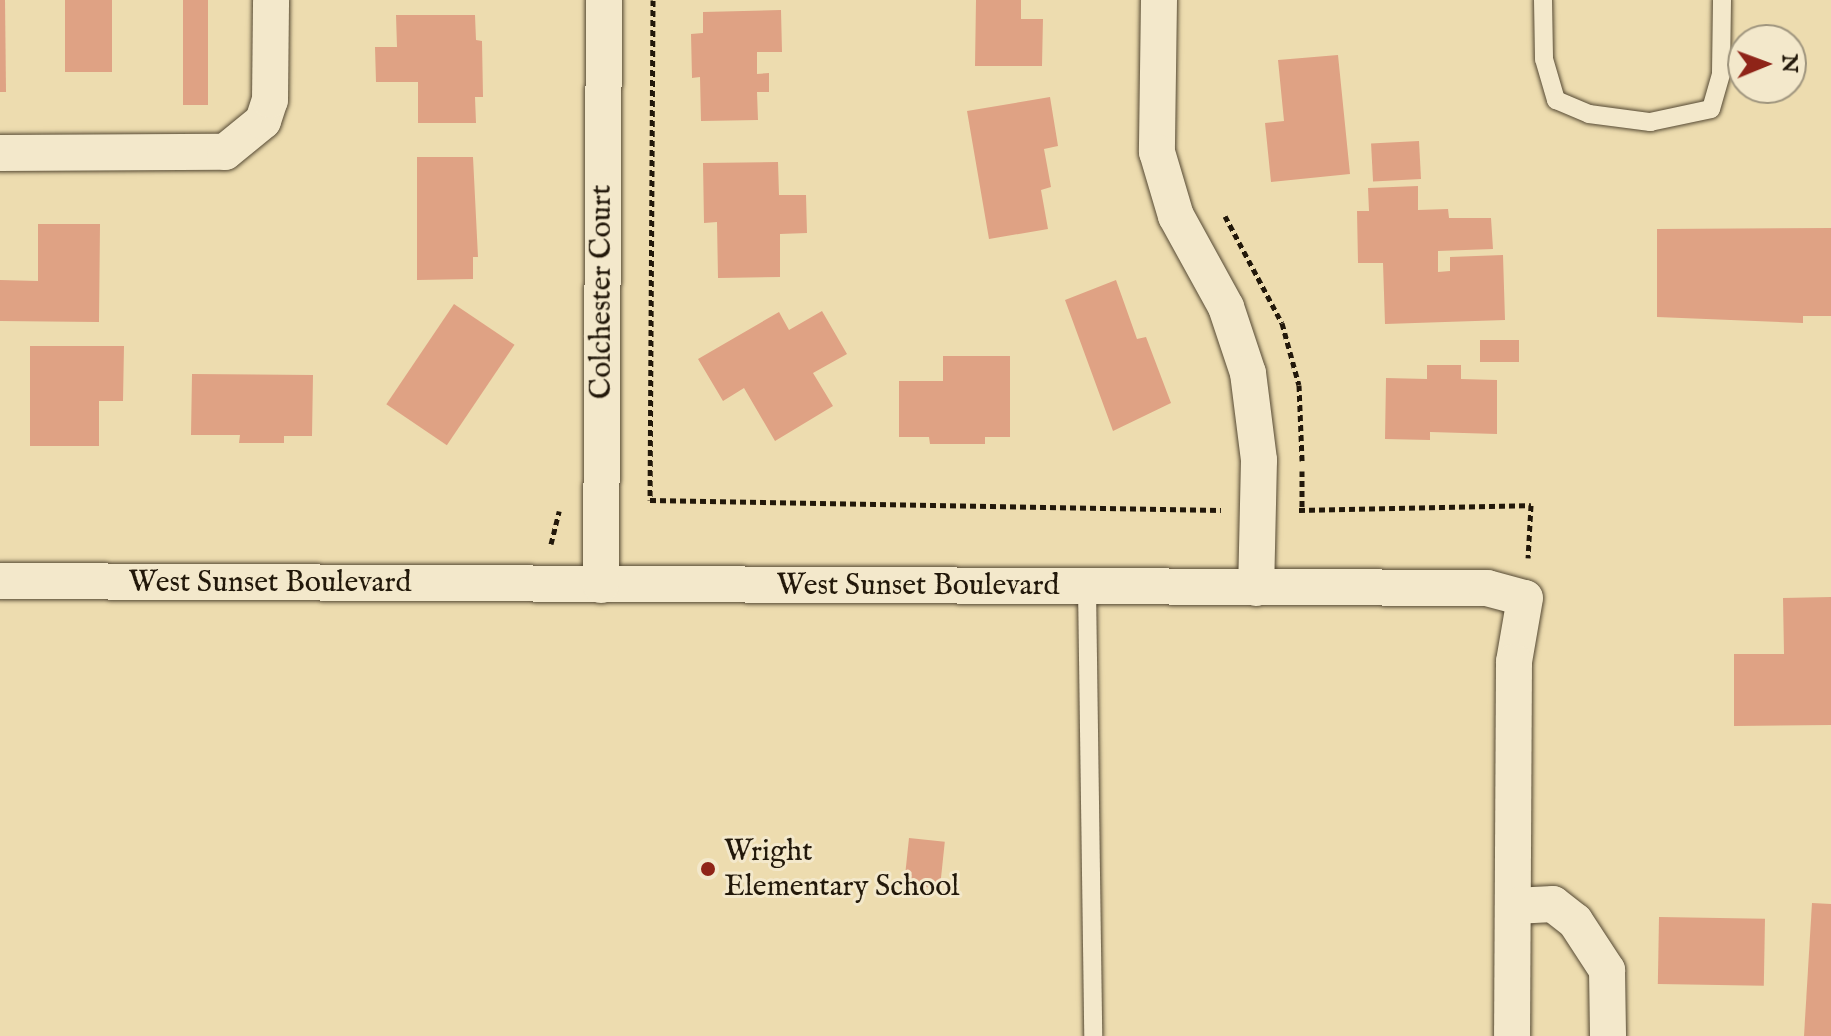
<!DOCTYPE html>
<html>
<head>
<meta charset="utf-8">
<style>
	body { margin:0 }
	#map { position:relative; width:1831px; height:1036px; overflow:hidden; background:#eddcaf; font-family:"IM FELL English",serif }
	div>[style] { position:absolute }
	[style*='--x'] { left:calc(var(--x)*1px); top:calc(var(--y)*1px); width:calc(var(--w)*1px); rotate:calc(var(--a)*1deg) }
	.building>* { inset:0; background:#dfa284; transform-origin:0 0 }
	.path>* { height:5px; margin-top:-2.5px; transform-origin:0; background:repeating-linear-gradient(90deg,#22180a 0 6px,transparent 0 10px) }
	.roads { filter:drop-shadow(0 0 2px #554933) drop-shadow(0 0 2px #554933) }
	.service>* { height:18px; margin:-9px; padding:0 9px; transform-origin:9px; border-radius:9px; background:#f3e8cb }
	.minor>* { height:36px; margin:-18px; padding:0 18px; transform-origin:18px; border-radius:18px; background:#f3e8cb }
	.dots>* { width:22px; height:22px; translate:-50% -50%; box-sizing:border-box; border:4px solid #f3e8cb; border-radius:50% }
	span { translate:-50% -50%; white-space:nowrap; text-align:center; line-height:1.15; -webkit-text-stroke:6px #f3e8cb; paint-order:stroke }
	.street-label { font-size:30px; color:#22180a }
	.poi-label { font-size:30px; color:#22180a }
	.left { translate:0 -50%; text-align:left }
	.north { position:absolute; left:1727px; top:24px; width:80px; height:80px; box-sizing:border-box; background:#f3e8cb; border:2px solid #9f957e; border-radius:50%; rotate:89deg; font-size:22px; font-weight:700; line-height:32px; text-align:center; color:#22180a }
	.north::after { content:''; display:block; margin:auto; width:28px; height:36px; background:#8f2418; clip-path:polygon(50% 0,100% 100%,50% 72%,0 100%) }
</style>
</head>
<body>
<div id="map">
	<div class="building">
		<i style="clip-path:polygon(0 0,5px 0,6px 92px,0 92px)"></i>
		<i style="left:65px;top:0;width:47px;height:72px"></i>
		<i style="left:183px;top:0;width:25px;height:105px"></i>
		<i style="clip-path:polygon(976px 0,1021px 0,1021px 19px,1043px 19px,1042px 66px,975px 66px)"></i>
		<i style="clip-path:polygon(781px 10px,782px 52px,757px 52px,757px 74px,769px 73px,769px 92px,757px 92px,758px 120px,701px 121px,700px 77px,692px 78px,691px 34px,703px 33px,703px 12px)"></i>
		<i style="clip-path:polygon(396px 15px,475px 15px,476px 40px,482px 41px,483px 97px,475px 97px,476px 123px,418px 123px,418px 82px,376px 82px,375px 47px,397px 47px)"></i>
		<i style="clip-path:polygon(1338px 55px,1350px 174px,1271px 182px,1265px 123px,1284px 121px,1278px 60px)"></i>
		<i style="clip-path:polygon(1050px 97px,1058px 146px,1044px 149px,1051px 187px,1041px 190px,1048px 229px,989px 239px,967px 111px)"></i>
		<i style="left:1419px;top:141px;width:38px;height:48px;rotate:87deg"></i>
		<i style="clip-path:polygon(417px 157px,473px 157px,478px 257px,473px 257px,473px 279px,417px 280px)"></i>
		<i style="clip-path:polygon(778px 162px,779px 195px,806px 195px,807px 233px,780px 234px,780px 277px,718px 278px,717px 222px,704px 223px,703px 163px)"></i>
		<i style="clip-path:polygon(1418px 186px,1418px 210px,1448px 209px,1449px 218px,1491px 218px,1493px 249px,1438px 251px,1438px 272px,1450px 271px,1450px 257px,1503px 255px,1505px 320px,1385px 324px,1383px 263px,1358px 263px,1357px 211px,1369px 211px,1368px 188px)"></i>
		<i style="clip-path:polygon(38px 224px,100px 224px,99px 322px,0 321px,0 280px,38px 281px)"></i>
		<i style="clip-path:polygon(1831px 228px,1831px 316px,1803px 316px,1803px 323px,1657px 317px,1657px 229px)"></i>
		<i style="clip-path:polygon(1116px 280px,1137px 339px,1146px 337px,1171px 403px,1113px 431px,1065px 300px)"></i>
		<i style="left:454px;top:304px;width:73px;height:121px;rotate:34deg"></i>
		<i style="clip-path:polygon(822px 311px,847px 354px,813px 373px,833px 406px,775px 441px,744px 388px,723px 401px,698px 359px,779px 312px,789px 330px)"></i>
		<i style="left:1480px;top:340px;width:39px;height:22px"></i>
		<i style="clip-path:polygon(30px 346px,124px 346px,123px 401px,99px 401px,99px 446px,30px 446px)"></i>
		<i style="clip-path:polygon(943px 356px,1010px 356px,1010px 437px,985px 437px,985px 444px,930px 444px,929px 437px,899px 437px,899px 381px,943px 381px)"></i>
		<i style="clip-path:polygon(1427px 365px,1461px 365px,1461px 379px,1497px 380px,1497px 434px,1430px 432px,1430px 440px,1385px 439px,1386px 378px,1427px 379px)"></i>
		<i style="clip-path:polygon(192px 374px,313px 375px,312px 436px,284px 436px,284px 443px,239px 443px,240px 435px,191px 435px)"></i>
		<i style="clip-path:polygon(1831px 597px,1831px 725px,1734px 726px,1734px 654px,1784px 654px,1783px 598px)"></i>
		<i style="left:909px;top:838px;width:36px;height:47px;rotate:6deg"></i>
		<i style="clip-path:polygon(1812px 903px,1831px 904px,1831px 1036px,1804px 1036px)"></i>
		<i style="left:1659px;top:917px;width:106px;height:67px;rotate:1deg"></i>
	</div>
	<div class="path">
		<i style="--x:653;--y:0;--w:500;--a:90.34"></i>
		<i style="--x:650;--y:500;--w:571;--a:1"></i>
		<i style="--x:1225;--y:216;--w:121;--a:62"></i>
		<i style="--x:1282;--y:323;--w:64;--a:74.7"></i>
		<i style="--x:1299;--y:385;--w:76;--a:87.7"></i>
		<i style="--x:1302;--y:471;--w:39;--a:90"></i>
		<i style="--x:1299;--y:510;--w:232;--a:-1.2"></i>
		<i style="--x:1531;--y:505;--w:53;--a:93.2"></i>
		<i style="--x:551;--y:544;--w:34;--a:-76"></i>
	</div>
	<div class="roads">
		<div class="service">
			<i style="--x:1543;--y:0;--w:59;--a:89"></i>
			<i style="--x:1544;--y:59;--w:43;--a:73.7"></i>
			<i style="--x:1556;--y:100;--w:36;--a:23"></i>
			<i style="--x:1589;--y:114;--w:62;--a:7.5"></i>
			<i style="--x:1650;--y:122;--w:62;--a:-12"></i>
			<i style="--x:1711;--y:109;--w:37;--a:-74"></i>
			<i style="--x:1721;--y:73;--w:73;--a:-89.2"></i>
			<i style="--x:1087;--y:587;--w:449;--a:89.2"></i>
		</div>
		<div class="minor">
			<i style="--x:1159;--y:0;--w:152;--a:90.8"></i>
			<i style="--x:1157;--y:152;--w:67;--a:73.5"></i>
			<i style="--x:1176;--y:216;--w:104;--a:61.2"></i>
			<i style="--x:1226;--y:307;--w:70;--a:71.6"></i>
			<i style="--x:1248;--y:373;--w:88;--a:82.8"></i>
			<i style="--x:1259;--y:460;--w:128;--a:91.3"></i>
			<i style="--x:0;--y:153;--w:225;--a:-0.3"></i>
			<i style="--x:225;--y:152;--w:49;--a:-39.2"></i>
			<i style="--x:263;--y:121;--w:22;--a:-72"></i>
			<i style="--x:270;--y:100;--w:100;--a:-89.4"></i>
			<i style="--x:0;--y:581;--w:1487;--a:0.27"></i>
			<i style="--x:1487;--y:588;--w:39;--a:15"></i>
			<i style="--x:1525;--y:598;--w:65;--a:99.8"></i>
			<i style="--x:1514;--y:662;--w:374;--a:90.3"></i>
			<i style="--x:601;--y:585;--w:585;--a:-89.71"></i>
			<i style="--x:1514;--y:906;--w:39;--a:-3"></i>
			<i style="--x:1553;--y:904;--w:28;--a:38"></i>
			<i style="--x:1575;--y:921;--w:59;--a:56.9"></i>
			<i style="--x:1607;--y:970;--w:66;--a:89.1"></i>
		</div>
	</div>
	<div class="dots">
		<i style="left:708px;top:869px;background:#8f2418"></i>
	</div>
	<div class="street-label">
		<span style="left:602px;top:292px;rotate:-90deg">Colchester Court</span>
		<span style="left:270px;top:583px">West Sunset Boulevard</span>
		<span style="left:918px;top:586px">West Sunset Boulevard</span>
	</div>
	<div class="poi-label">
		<span class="left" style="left:724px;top:869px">Wright<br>Elementary School</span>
	</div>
	<div class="north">N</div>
</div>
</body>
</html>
